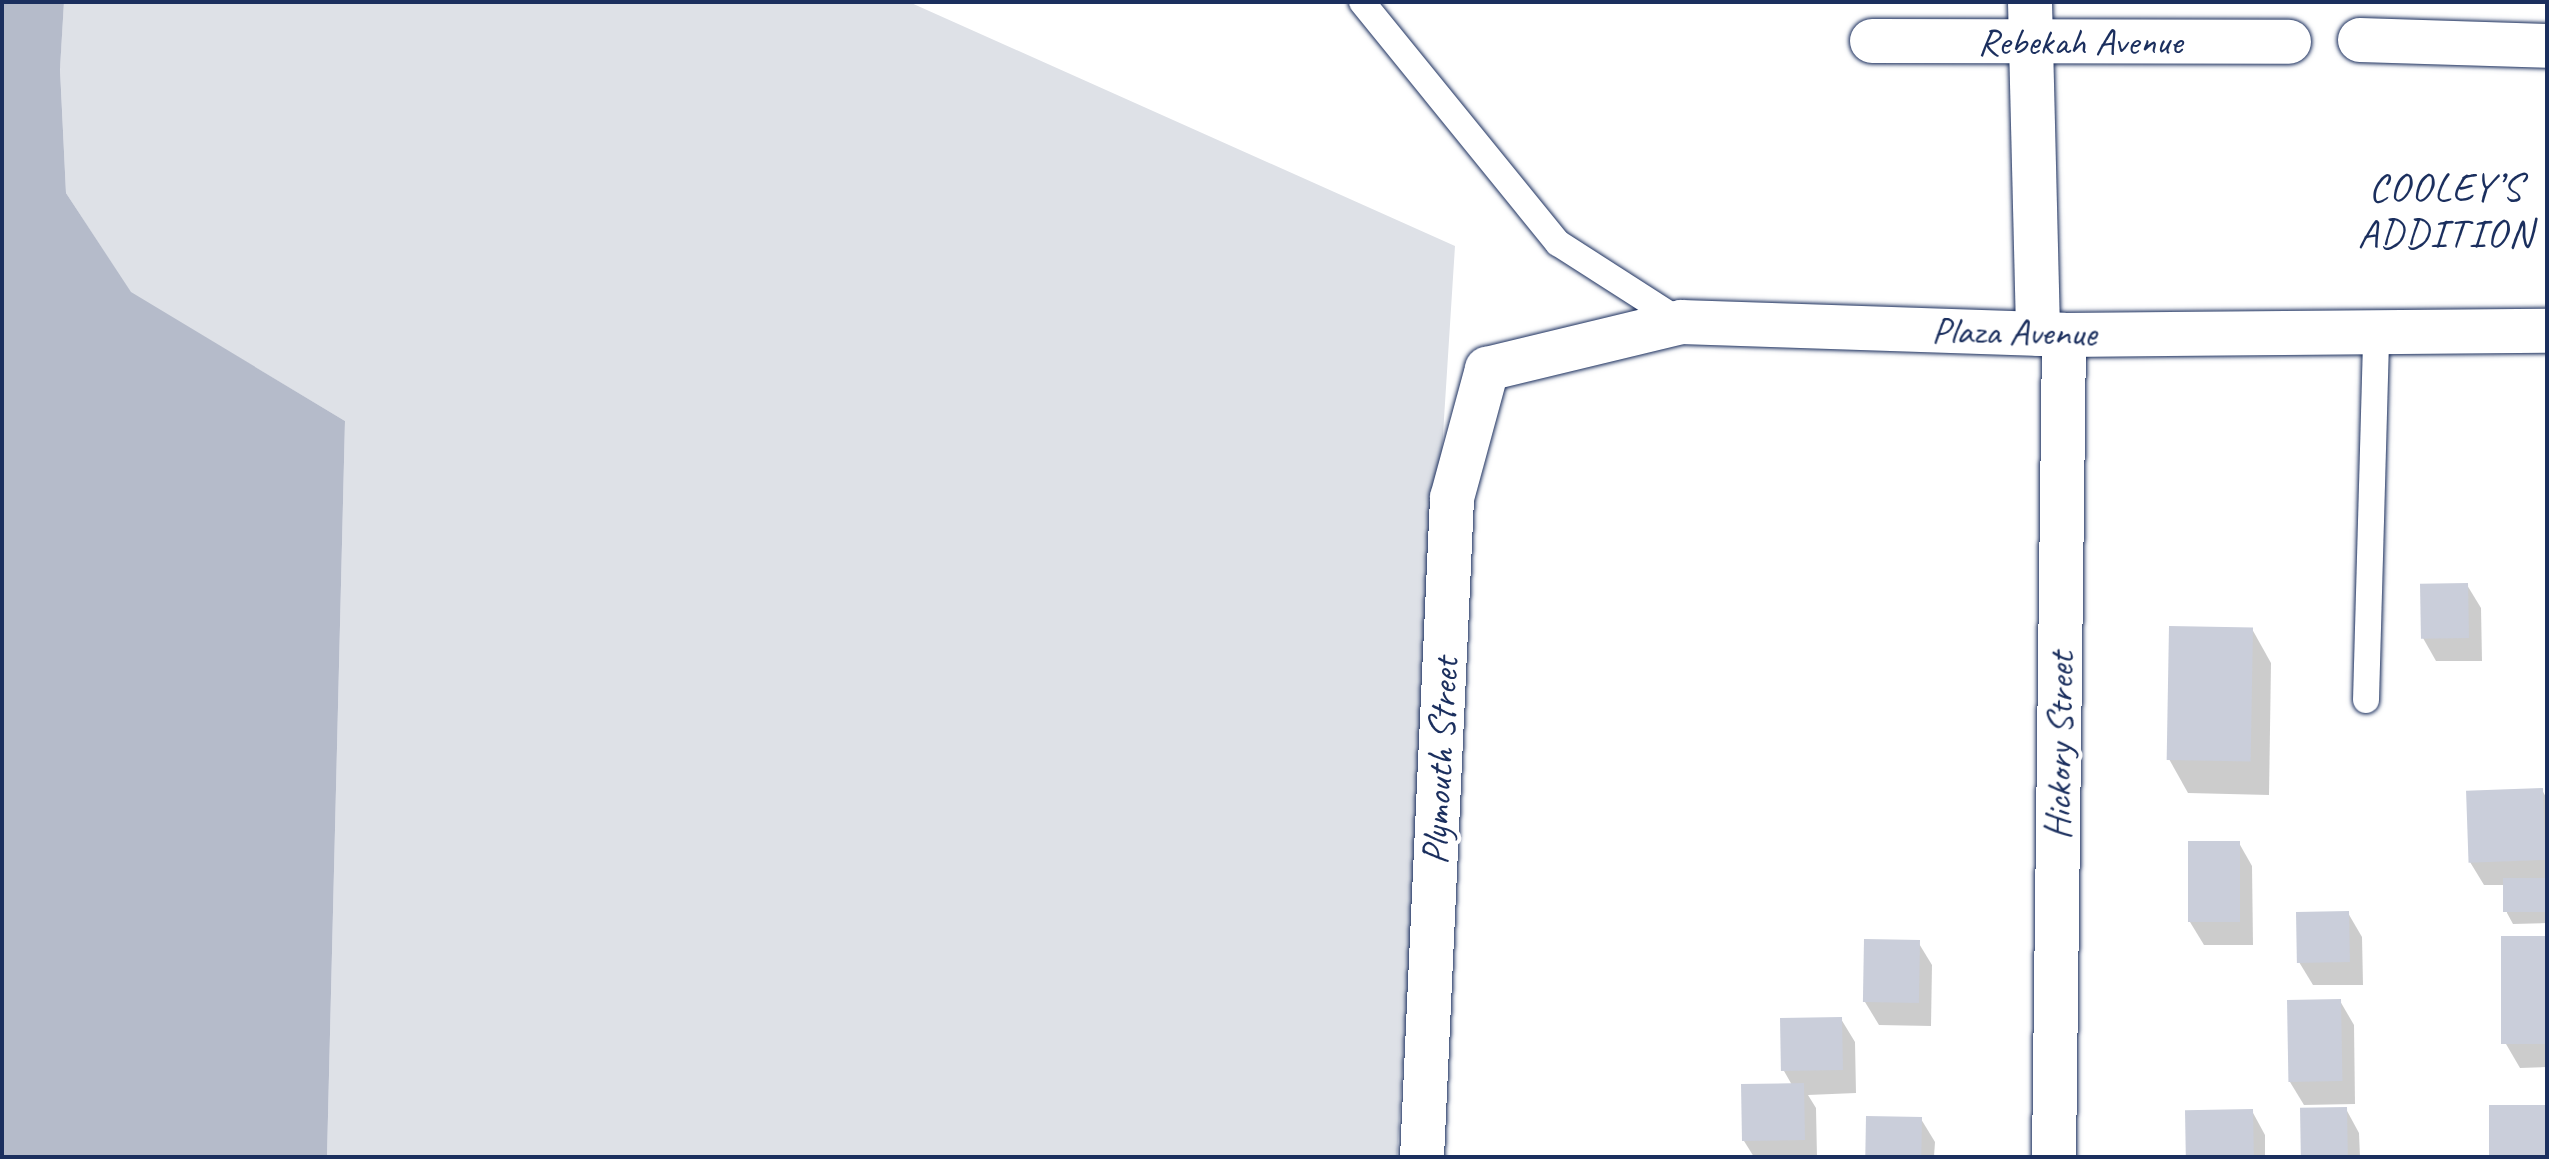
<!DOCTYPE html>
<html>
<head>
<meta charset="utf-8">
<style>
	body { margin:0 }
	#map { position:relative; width:2549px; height:1159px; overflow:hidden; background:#fff; font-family:Caveat,sans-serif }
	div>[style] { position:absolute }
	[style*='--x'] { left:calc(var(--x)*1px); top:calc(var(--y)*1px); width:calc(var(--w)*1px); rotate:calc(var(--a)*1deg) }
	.green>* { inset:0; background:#dee1e7 }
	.water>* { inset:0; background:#b5bbca }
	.shadow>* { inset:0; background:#0003 }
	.building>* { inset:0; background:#caceda; transform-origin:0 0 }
	.roads { filter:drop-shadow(0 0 2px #1b2f5e) drop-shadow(0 0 2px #1b2f5e) }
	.service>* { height:26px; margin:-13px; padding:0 13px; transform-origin:13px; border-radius:13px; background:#fff }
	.minor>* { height:44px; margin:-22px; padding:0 22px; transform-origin:22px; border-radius:22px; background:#fff }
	span { translate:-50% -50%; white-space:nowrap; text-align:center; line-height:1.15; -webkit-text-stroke:8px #fff; paint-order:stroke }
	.street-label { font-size:38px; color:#1b2f5e }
	.neighbourhood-label { font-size:40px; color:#1b2f5e; letter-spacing:2px }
	.frame { position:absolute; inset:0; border:4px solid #1b2f5e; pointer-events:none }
</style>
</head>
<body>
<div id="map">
	<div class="green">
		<i style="clip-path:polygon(64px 2px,909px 2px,1455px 246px,1397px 1157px,327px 1157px,345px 421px,131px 293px,66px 193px,60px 68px)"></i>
	</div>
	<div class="water">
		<i style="clip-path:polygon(2px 2px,64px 2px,60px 69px,66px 193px,131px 292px,345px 421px,327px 1157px,2px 1157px)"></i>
	</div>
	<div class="shadow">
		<i style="clip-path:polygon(2467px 585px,2481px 608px,2482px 661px,2436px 661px,2423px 638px)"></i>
		<i style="clip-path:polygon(2252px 629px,2271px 663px,2269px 795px,2188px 793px,2169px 759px)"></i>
		<i style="clip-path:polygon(2542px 790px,2547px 799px,2547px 923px,2513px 924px,2507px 913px,2505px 885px,2484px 885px,2470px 862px)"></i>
		<i style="clip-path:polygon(2239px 843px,2252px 866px,2253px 945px,2204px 945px,2190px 922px)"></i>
		<i style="clip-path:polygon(2348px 913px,2362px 937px,2363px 985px,2313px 985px,2299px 962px)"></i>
		<i style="clip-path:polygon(2547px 938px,2547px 1067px,2520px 1068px,2506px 1044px)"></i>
		<i style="clip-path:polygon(1918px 942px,1932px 965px,1931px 1026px,1879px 1025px,1865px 1002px)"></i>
		<i style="clip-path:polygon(2340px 1001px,2354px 1025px,2355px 1104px,2304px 1105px,2290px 1082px)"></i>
		<i style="clip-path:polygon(1841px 1019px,1855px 1042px,1856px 1093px,1808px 1095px,1816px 1108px,1817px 1157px,1754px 1157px,1744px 1141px,1792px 1085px,1784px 1071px)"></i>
		<i style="clip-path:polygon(2346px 1109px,2359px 1133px,2360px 1157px,2303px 1157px)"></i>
		<i style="clip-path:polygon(2252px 1111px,2265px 1135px,2265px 1157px,2188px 1157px)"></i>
		<i style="clip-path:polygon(1921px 1119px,1935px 1142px,1934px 1157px,1867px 1157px)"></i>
	</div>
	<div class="building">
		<i style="left:2468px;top:583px;width:55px;height:48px;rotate:89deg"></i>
		<i style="left:2169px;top:626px;width:84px;height:134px;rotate:1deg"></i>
		<i style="left:2543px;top:788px;width:72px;height:77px;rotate:88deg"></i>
		<i style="left:2188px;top:841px;width:52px;height:81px"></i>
		<i style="left:2547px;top:878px;width:34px;height:44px;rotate:90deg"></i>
		<i style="left:2349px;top:911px;width:51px;height:53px;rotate:89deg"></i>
		<i style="left:2547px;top:936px;width:108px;height:46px;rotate:90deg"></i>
		<i style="left:1864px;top:939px;width:56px;height:63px;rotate:1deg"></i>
		<i style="left:2341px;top:999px;width:82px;height:54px;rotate:89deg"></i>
		<i style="left:1842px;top:1017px;width:53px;height:62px;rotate:89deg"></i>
		<i style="left:1804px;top:1083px;width:57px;height:63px;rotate:89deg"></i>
		<i style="left:2547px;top:1105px;width:52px;height:58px;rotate:90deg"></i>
		<i style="left:2347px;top:1107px;width:49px;height:47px;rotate:89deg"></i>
		<i style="left:2253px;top:1109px;width:48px;height:68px;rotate:89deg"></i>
		<i style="left:1866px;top:1116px;width:56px;height:41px;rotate:1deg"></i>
	</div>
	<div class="roads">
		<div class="service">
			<i style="--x:1362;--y:2;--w:311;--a:50.9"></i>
			<i style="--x:1558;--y:243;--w:146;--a:32.7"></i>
			<i style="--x:2366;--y:700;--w:367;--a:-88.4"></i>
		</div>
		<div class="minor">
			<i style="--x:2030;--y:2;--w:332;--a:88.6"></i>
			<i style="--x:2360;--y:40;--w:187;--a:1.8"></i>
			<i style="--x:1872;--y:41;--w:417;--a:0.1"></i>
			<i style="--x:1422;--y:1157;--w:660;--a:-87.39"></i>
			<i style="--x:1452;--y:498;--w:134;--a:-74.8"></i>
			<i style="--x:1487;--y:369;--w:200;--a:-13.6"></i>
			<i style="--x:1681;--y:322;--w:383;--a:1.9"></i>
			<i style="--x:2064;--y:335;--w:483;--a:-0.5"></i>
			<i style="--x:2054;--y:1157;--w:822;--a:-89.3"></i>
		</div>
	</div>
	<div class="street-label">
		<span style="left:2080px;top:42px">Rebekah Avenue</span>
		<span style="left:2014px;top:332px;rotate:1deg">Plaza Avenue</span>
		<span style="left:2059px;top:746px;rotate:-89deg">Hickory Street</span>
		<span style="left:1440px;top:761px;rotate:-87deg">Plymouth Street</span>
	</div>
	<div class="neighbourhood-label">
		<span style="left:2446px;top:210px">COOLEY’S<br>ADDITION</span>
	</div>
	<div class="frame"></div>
</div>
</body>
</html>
